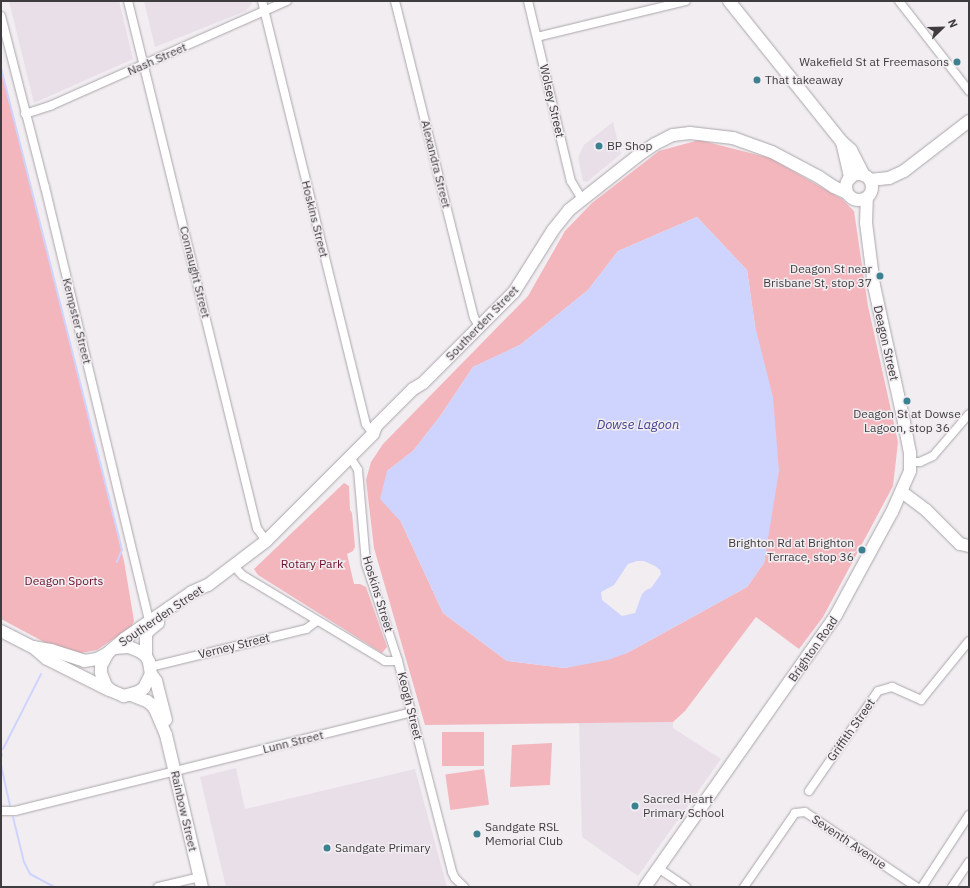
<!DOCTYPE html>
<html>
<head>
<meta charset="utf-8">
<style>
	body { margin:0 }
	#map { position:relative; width:970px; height:888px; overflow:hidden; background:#f1edf1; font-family:"IBM Plex Sans",sans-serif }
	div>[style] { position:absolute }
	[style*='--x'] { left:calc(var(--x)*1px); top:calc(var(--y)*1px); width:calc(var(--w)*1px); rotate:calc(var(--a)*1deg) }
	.built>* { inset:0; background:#e9dfe9 }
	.green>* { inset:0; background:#f3b6bd; transform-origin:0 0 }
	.water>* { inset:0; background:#cfd4fe }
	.stream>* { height:2px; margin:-1px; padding:0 1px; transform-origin:1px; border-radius:1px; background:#cfd4fe }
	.roads { filter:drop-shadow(0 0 1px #aaa5aa) drop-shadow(0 0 1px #aaa5aa) }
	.street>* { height:8px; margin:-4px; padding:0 4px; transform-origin:4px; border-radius:4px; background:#fff }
	.secondary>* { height:12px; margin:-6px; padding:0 6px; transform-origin:6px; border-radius:6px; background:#fff }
	.secondary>.ring { margin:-6px; padding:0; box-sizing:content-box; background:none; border:12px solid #fff; border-radius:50% }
	.dots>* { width:11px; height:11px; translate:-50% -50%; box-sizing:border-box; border:2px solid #f1edf1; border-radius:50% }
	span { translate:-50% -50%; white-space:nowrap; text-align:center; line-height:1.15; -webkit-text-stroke:3px #f1edf1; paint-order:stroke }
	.street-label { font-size:12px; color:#3e3c3e }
	.poi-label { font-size:12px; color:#3e3c3e }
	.right { translate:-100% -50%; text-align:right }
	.left { translate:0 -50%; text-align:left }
	.park-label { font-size:12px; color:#6b0c28 }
	.water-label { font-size:13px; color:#434291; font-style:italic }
	.frame { position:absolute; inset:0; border:2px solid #3e3c3e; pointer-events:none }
	.north { position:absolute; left:922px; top:8px; width:40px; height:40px; -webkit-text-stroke:3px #f1edf1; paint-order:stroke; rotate:67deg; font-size:11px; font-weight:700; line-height:16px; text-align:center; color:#3e3c3e }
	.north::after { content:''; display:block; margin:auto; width:14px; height:18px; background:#3e3c3e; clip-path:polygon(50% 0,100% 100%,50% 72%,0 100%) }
</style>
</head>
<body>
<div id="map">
	<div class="built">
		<i style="clip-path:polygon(9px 1px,119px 1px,133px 59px,34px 103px)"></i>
		<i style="clip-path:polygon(144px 1px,252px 1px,252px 3px,246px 11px,155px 47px)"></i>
		<i style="clip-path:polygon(613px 122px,621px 154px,587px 182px,583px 181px,578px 158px,584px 145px)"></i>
		<i style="clip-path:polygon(673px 722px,673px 728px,721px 759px,638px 876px,582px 837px,579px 723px)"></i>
		<i style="clip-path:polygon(236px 768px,245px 809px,415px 769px,447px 887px,226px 887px,200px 777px)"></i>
	</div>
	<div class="green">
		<i style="clip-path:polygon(1px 67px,124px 561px,134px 621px,131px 627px,97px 650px,81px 653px,46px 643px,1px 619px)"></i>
		<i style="clip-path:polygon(evenodd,699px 140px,770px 158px,842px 199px,854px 211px,868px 306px,898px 442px,893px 486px,823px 617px,799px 649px,756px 617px,685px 711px,673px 722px,425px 725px,374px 548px,366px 480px,371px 462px,383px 444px,528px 296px,565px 231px,592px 203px,659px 151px,699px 140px,697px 217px,747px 270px,755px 326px,768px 536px,764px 563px,747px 587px,627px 653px,565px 668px,507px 661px,443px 613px,401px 522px,387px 471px,413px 451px,441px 415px,473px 367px,520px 345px,588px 290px,618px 251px,697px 217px)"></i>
		<i style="clip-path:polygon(344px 483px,349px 486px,350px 510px,352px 513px,355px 547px,353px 551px,347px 554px,354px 584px,360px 584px,366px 587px,387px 647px,382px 653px,258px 575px,254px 569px)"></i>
		<i style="left:484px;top:732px;width:34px;height:42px;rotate:90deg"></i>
		<i style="clip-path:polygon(552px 743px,550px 785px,510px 787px,512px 745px)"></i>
		<i style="left:484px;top:769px;width:36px;height:39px;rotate:82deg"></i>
	</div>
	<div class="water">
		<i style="clip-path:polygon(evenodd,697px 217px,747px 270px,755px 326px,773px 397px,779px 471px,764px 563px,747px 587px,627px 653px,608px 660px,565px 668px,507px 661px,443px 613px,401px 522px,380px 499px,387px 471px,413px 451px,441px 415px,473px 367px,520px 345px,588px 290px,618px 251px,697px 217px,637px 561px,644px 561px,655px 566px,660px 570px,661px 574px,651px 588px,646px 590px,642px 594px,635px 613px,622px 616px,602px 600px,601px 592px,614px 585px,628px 564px,637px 561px)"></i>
	</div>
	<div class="stream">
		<i style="--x:1;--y:68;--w:497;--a:75.9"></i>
		<i style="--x:122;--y:550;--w:13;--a:113"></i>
		<i style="--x:3;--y:749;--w:84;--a:-63.1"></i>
		<i style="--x:1;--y:758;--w:4;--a:-76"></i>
		<i style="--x:1;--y:765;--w:42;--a:77.6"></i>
		<i style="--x:13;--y:817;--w:46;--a:76.3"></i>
		<i style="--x:24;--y:862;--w:13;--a:63"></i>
		<i style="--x:30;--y:874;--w:27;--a:28"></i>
	</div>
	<div class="roads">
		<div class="street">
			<i style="--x:128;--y:1;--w:543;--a:76.25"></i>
			<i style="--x:257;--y:528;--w:16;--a:55"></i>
			<i style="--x:262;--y:1;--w:436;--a:76.2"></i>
			<i style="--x:366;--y:424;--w:12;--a:55"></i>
			<i style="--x:395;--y:1;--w:326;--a:76"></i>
			<i style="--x:474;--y:317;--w:11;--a:63"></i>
			<i style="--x:528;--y:1;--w:185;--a:76.6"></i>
			<i style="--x:571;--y:181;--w:21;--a:59"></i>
			<i style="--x:899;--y:1;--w:114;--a:52.1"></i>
			<i style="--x:1;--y:16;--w:177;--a:75.6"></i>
			<i style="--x:45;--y:187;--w:450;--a:76.5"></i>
			<i style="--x:537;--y:37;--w:153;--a:-13.6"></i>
			<i style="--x:25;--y:114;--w:28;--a:-18"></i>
			<i style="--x:52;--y:105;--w:257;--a:-23.9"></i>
			<i style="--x:350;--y:457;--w:15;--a:58"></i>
			<i style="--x:358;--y:470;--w:94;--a:85.1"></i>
			<i style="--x:366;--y:564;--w:102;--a:71.7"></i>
			<i style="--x:398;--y:661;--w:218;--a:75.6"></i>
			<i style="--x:452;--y:872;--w:7;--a:63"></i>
			<i style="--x:455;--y:878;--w:13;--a:45"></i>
			<i style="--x:911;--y:462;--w:9;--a:0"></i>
			<i style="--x:920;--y:462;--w:14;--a:-25"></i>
			<i style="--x:933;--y:456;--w:55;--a:-49.4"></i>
			<i style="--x:234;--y:566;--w:12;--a:48"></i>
			<i style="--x:242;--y:575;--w:167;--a:31"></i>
			<i style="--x:385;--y:661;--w:13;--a:0"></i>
			<i style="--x:150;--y:667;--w:161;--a:-13.7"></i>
			<i style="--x:306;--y:629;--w:14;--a:-36"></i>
			<i style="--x:809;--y:791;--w:121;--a:-55.4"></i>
			<i style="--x:878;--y:691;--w:15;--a:-16"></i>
			<i style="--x:892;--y:687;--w:32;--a:24"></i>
			<i style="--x:921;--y:700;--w:76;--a:-50.9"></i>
			<i style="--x:1;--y:811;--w:14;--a:0"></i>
			<i style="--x:15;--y:811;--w:409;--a:-14"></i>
			<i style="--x:658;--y:868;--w:34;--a:34"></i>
			<i style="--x:158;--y:887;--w:43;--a:-13.4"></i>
			<i style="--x:744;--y:887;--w:90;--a:-55.4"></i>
			<i style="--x:795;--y:813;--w:10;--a:-6"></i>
			<i style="--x:805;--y:812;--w:134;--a:34"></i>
			<i style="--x:922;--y:887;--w:86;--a:-56.9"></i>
			<i style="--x:952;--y:887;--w:30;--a:-56"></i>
		</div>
		<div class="secondary">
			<i style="--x:729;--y:1;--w:181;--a:51.3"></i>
			<i style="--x:842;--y:142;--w:12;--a:42"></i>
			<i style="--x:851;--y:150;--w:28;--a:63"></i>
			<i style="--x:842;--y:142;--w:37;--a:77"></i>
			<i class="ring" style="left:846px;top:174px;width:14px;height:14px"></i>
			<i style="--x:870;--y:180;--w:19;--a:-6"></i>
			<i style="--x:889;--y:178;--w:17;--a:-25"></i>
			<i style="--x:904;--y:171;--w:82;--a:-37.6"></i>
			<i style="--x:902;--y:492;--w:30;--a:37"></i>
			<i style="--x:926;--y:510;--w:48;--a:45"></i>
			<i style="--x:960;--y:544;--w:9;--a:13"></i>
			<i style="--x:1;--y:631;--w:36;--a:27"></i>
			<i style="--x:33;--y:647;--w:18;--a:41"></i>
			<i style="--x:47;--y:659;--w:69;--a:26.6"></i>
			<i style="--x:33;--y:647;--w:18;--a:9"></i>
			<i style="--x:51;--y:650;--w:35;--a:18"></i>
			<i style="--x:84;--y:661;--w:13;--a:-9"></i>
			<i style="--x:97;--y:659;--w:13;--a:-29"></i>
			<i style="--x:114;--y:648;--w:15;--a:-4"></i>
			<i style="--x:129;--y:647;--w:13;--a:23"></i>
			<i style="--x:141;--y:652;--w:6;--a:39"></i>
			<i style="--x:146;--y:656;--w:7;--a:63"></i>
			<i style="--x:149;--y:662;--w:12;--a:81"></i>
			<i style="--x:151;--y:674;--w:16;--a:117"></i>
			<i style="--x:144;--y:688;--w:7;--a:146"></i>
			<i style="--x:138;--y:692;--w:15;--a:164"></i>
			<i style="--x:124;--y:696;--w:13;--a:-157"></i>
			<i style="--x:112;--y:691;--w:8;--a:-140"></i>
			<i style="--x:106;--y:686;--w:14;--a:-111"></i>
			<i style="--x:101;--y:673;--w:7;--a:-90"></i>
			<i style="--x:101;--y:666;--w:15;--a:-62"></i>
			<i style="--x:108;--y:653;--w:4;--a:-45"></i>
			<i style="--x:111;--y:650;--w:17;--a:-40"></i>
			<i style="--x:124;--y:639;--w:55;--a:-34.6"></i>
			<i style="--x:169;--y:608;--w:28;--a:-35"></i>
			<i style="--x:192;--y:592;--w:17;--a:-24"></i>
			<i style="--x:208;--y:585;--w:73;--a:-37.2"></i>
			<i style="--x:266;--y:541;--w:151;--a:-45"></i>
			<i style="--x:373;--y:434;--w:9;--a:-69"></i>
			<i style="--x:376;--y:426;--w:52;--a:-45"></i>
			<i style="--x:413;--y:389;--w:12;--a:-31"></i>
			<i style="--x:423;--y:383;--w:129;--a:-45"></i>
			<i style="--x:514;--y:292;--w:73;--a:-57.8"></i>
			<i style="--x:553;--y:230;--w:26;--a:-51"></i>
			<i style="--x:569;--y:210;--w:90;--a:-38.3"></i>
			<i style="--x:640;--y:154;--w:18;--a:-34"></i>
			<i style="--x:655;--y:144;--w:20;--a:-27"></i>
			<i style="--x:673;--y:135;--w:17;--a:-7"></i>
			<i style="--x:690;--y:133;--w:43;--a:6.6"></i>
			<i style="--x:733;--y:138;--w:41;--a:19.7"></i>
			<i style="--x:772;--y:152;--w:53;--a:28"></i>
			<i style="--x:819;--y:177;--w:18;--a:34"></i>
			<i style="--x:834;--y:187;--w:14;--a:25"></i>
			<i style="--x:146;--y:656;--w:21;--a:-90"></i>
			<i style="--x:146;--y:635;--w:4;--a:-63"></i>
			<i style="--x:148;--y:631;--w:13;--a:-39"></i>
			<i style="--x:151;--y:674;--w:9;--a:54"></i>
			<i style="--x:156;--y:681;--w:40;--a:75.6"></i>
			<i style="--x:131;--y:695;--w:17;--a:21"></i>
			<i style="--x:147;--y:701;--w:6;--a:39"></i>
			<i style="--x:152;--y:705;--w:5;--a:53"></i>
			<i style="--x:155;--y:709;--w:28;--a:67"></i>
			<i style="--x:166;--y:735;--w:156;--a:76.7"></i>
			<i style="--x:645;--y:887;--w:332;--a:-54.9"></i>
			<i style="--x:836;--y:615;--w:117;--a:-61.5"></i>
			<i style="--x:892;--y:512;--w:45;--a:-66.3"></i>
			<i style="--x:910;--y:471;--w:18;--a:-90"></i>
			<i style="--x:910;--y:453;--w:32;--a:-101"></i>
			<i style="--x:904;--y:422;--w:139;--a:-102.4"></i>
			<i style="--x:874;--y:286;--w:64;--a:-97.2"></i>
			<i style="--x:866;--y:223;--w:25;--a:-88"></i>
		</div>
	</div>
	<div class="dots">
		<i style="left:957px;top:62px;background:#3c818f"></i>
		<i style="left:757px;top:80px;background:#3c818f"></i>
		<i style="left:599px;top:146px;background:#3c818f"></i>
		<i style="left:880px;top:276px;background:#3c818f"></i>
		<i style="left:907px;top:401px;background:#3c818f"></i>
		<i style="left:862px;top:550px;background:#3c818f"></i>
		<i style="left:635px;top:806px;background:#3c818f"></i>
		<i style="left:477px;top:834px;background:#3c818f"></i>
		<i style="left:327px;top:848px;background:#3c818f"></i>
	</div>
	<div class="street-label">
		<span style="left:157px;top:59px;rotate:-24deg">Nash Street</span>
		<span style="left:552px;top:101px;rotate:77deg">Wolsey Street</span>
		<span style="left:436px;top:164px;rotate:76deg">Alexandra Street</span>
		<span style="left:315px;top:219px;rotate:76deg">Hoskins Street</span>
		<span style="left:195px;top:272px;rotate:76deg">Connaught Street</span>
		<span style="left:77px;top:321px;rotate:76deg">Kempster Street</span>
		<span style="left:482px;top:323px;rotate:-46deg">Southerden Street</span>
		<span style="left:886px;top:343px;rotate:77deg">Deagon Street</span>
		<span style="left:378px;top:594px;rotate:73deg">Hoskins Street</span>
		<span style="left:161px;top:616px;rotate:-34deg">Southerden Street</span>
		<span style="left:234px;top:646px;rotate:-14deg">Verney Street</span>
		<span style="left:813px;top:649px;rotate:-55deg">Brighton Road</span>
		<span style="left:410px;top:706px;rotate:76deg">Keogh Street</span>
		<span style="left:851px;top:730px;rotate:-55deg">Griffith Street</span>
		<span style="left:293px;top:742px;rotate:-14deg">Lunn Street</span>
		<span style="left:184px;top:811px;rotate:77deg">Rainbow Street</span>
		<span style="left:849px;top:842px;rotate:34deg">Seventh Avenue</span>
	</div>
	<div class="poi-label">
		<span class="right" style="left:949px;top:62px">Wakefield St at Freemasons</span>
		<span class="left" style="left:765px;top:80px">That takeaway</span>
		<span class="left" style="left:607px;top:146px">BP Shop</span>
		<span class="right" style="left:872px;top:276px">Deagon St near<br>Brisbane St, stop 37</span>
		<span style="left:907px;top:421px">Deagon St at Dowse<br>Lagoon, stop 36</span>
		<span class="right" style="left:854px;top:550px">Brighton Rd at Brighton<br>Terrace, stop 36</span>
		<span class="left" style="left:643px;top:806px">Sacred Heart<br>Primary School</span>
		<span class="left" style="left:485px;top:834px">Sandgate RSL<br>Memorial Club</span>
		<span class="left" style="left:335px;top:848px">Sandgate Primary</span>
	</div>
	<div class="park-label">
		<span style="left:312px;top:564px">Rotary Park</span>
		<span style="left:64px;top:581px">Deagon Sports</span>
	</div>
	<div class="water-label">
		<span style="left:638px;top:425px">Dowse Lagoon</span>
	</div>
	<div class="frame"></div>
	<div class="north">N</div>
</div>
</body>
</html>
